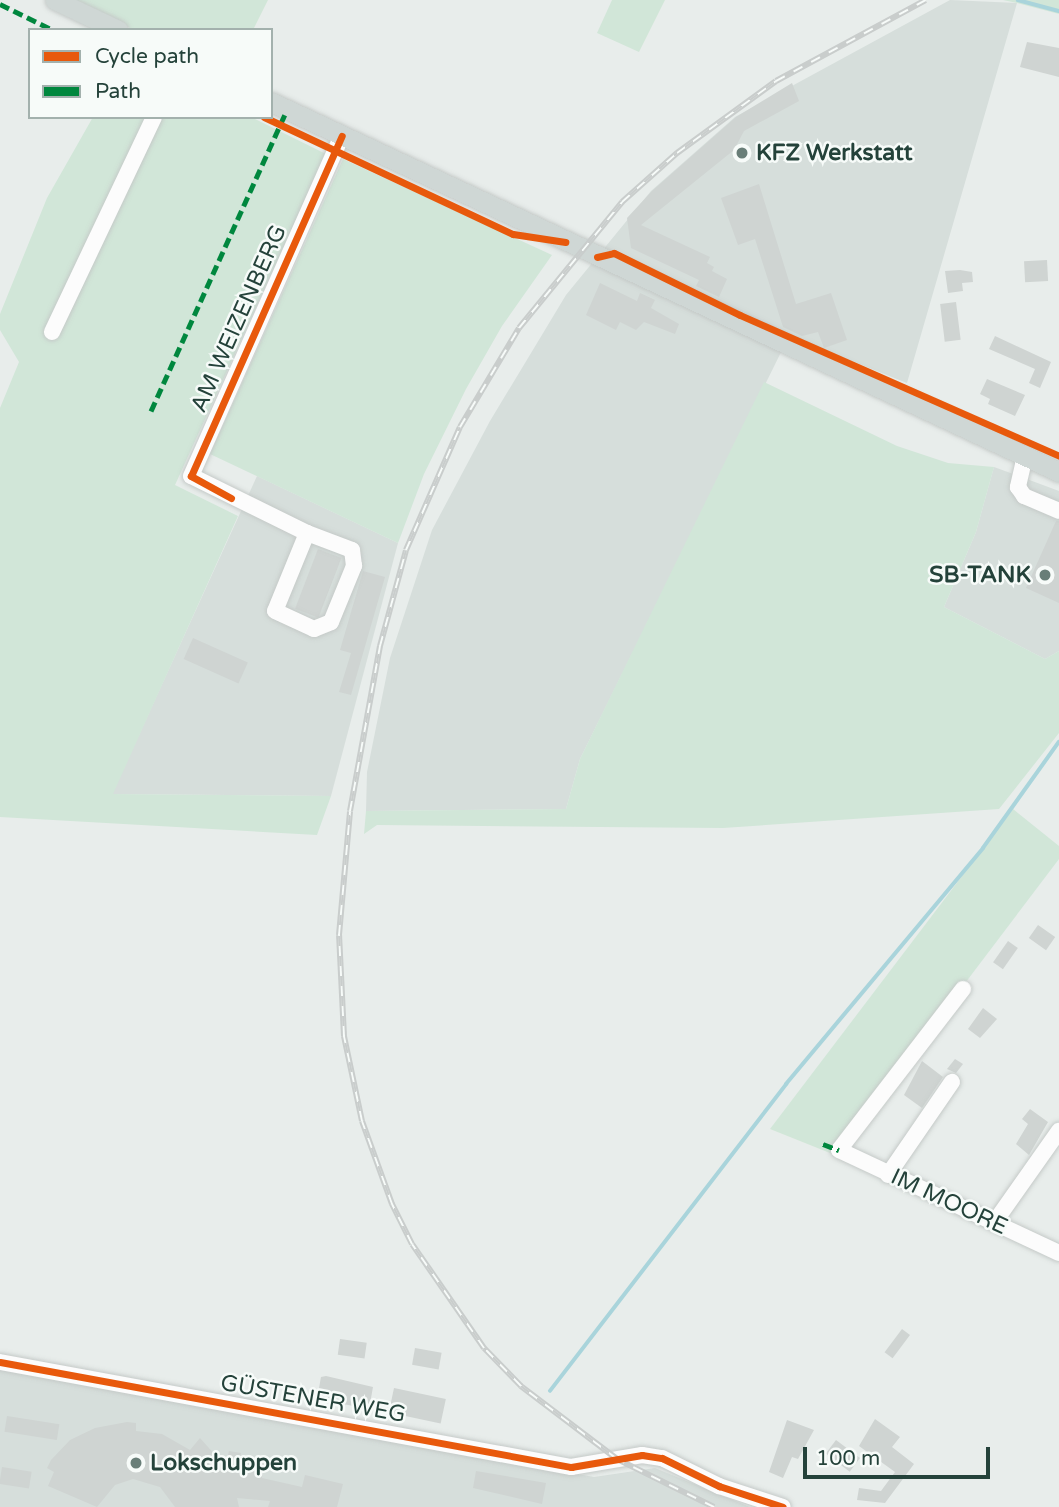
<!DOCTYPE html>
<html>
<head>
<meta charset="utf-8">
<style>
	body { margin:0 }
	#map { position:relative; width:1059px; height:1507px; overflow:hidden; background:#e8edeb; font-family:"Varela Round",sans-serif }
	div>[style] { position:absolute }
	[style*='--x'] { left:calc(var(--x)*1px); top:calc(var(--y)*1px); width:calc(var(--w)*1px); rotate:calc(var(--a)*1deg) }
	.built>* { inset:0; background:#d6dedb }
	.green>* { inset:0; background:#d1e6d8 }
	.stream>* { height:3.5px; margin:-1.75px; padding:0 1.75px; transform-origin:1.75px; border-radius:1.75px; background:#a9d4db }
	.building>* { inset:0; background:#cfd4d2; transform-origin:0 0 }
	.roads { filter:drop-shadow(0 0 2px #c5cac8) drop-shadow(0 0 2px #c5cac8) }
	.minor>* { height:16px; margin:-8px; padding:0 8px; transform-origin:8px; border-radius:8px; background:#fcfcfc }
	.major>* { height:19px; margin:-9.5px; padding:0 9.5px; transform-origin:9.5px; border-radius:9.5px; background:#cfd7d5 }
	.rail>* { height:6px; margin-top:-3px; transform-origin:0; background:repeating-linear-gradient(90deg,#f7fbf9 0 10px,#c9cdcc 0 20px); box-sizing:border-box; border-block:2px solid #c9cdcc }
	.quiet>* { height:5px; margin-top:-2.5px; transform-origin:0; background:repeating-linear-gradient(90deg,#00873e 0 10px,transparent 0 15px) }
	.cycleway>* { height:7px; margin:-3.5px; padding:0 3.5px; transform-origin:3.5px; border-radius:3.5px; background:#e8590c }
	.dots>* { width:19px; height:19px; translate:-50% -50%; box-sizing:border-box; border:4px solid #f7fbf9; border-radius:50% }
	span { translate:-50% -50%; white-space:nowrap; text-align:center; line-height:1.15; -webkit-text-stroke:5px #f7fbf9; paint-order:stroke }
	.poi-label { font-size:23px; color:#24423a; font-weight:700 }
	.left { translate:0 -50%; text-align:left }
	.right { translate:-100% -50%; text-align:right }
	.street-label { font-size:23px; color:#24423a }
	.legend { position:absolute; left:28px; top:28px; width:245px; height:91px; box-sizing:border-box; background:#f7fbf9; border:2px solid #a3b1ad; margin:0; padding:9px 12px; list-style:none; font-size:21px; color:#24423a }
	.legend li { display:flex; align-items:center; gap:14px; height:35px }
	.legend b { width:35px; border:2px solid #a3b1ad }
	.scale { position:absolute; left:803px; top:1447px; width:187px; height:32px; box-sizing:border-box; border:4px solid #24423a; border-top:0; padding-left:9px; font-size:21px; line-height:24px; white-space:nowrap; color:#24423a; -webkit-text-stroke:5px #f7fbf9; paint-order:stroke }
</style>
</head>
<body>
<div id="map">
	<div class="built">
		<i style="clip-path:polygon(950px 0,1017px 3px,907px 383px,789px 336px,580px 759px,566px 809px,366px 811px,367px 772px,390px 658px,432px 530px,490px 421px,566px 295px,651px 191px,735px 117px)"></i>
		<i style="clip-path:polygon(994px 467px,1059px 491px,1059px 651px,1045px 659px,944px 607px,976px 532px)"></i>
		<i style="clip-path:polygon(257px 476px,398px 543px,331px 796px,112px 794px)"></i>
		<i style="clip-path:polygon(0 1368px,594px 1477px,655px 1468px,750px 1507px,0 1507px)"></i>
	</div>
	<div class="green">
		<i style="clip-path:polygon(74px 0,268px 0,253px 30px,134px 30px)"></i>
		<i style="clip-path:polygon(612px 0,665px 0,639px 52px,597px 33px)"></i>
		<i style="clip-path:polygon(1003px 0,1059px 0,1059px 14px,1017px 3px)"></i>
		<i style="clip-path:polygon(93px 117px,251px 117px,326px 154px,175px 485px,238px 516px,113px 794px,331px 796px,317px 835px,0 817px,0 408px,19px 362px,0 330px,0 314px,47px 198px)"></i>
		<i style="clip-path:polygon(343px 159px,552px 255px,502px 326px,466px 389px,424px 474px,398px 543px,210px 454px)"></i>
		<i style="clip-path:polygon(764px 382px,897px 446px,948px 463px,994px 467px,976px 532px,944px 607px,1045px 659px,1059px 651px,1059px 733px,999px 809px,723px 828px,377px 825px,364px 834px,366px 811px,566px 809px,580px 759px)"></i>
		<i style="clip-path:polygon(1013px 809px,1059px 846px,1059px 859px,835px 1155px,770px 1129px)"></i>
	</div>
	<div class="stream">
		<i style="--x:1018;--y:0;--w:42;--a:15"></i>
		<i style="--x:550;--y:1391;--w:387;--a:-52.4"></i>
		<i style="--x:786;--y:1084;--w:307;--a:-50.1"></i>
		<i style="--x:983;--y:848;--w:130;--a:-54.4"></i>
	</div>
	<div class="building">
		<i style="clip-path:polygon(1027px 42px,1059px 48px,1059px 77px,1020px 67px)"></i>
		<i style="clip-path:polygon(792px 83px,799px 101px,744px 131px,734px 150px,641px 225px,710px 257px,707px 263px,714px 267px,712px 271px,727px 279px,719px 297px,696px 286px,699px 280px,631px 248px,627px 218px,652px 191px,736px 117px)"></i>
		<i style="clip-path:polygon(759px 184px,796px 304px,831px 293px,847px 340px,824px 348px,818px 332px,802px 336px,783px 327px,755px 239px,738px 245px,721px 198px)"></i>
		<i style="left:1047px;top:260px;width:21px;height:23px;rotate:87deg"></i>
		<i style="clip-path:polygon(960px 270px,972px 272px,973px 282px,962px 283px,963px 291px,948px 293px,945px 271px)"></i>
		<i style="clip-path:polygon(600px 283px,637px 301px,640px 293px,655px 300px,651px 308px,679px 324px,675px 334px,644px 322px,636px 330px,620px 322px,616px 330px,586px 315px)"></i>
		<i style="left:956px;top:302px;width:38px;height:16px;rotate:83deg"></i>
		<i style="clip-path:polygon(995px 336px,1051px 362px,1040px 388px,1029px 383px,1035px 369px,989px 349px)"></i>
		<i style="clip-path:polygon(987px 379px,1025px 395px,1015px 416px,988px 404px,990px 399px,980px 394px)"></i>
		<i style="clip-path:polygon(1056px 521px,1059px 521px,1059px 603px,1026px 588px)"></i>
		<i style="left:318px;top:549px;width:25px;height:64px;rotate:21deg"></i>
		<i style="clip-path:polygon(363px 571px,385px 577px,351px 695px,339px 692px,351px 653px,340px 650px)"></i>
		<i style="left:193px;top:638px;width:60px;height:23px;rotate:24deg"></i>
		<i style="left:1038px;top:925px;width:21px;height:16px;rotate:35deg"></i>
		<i style="left:1008px;top:941px;width:12px;height:26px;rotate:35deg"></i>
		<i style="clip-path:polygon(983px 1008px,997px 1019px,980px 1038px,968px 1029px)"></i>
		<i style="clip-path:polygon(955px 1059px,963px 1064px,956px 1073px,947px 1069px)"></i>
		<i style="clip-path:polygon(922px 1061px,943px 1077px,922px 1108px,904px 1095px)"></i>
		<i style="clip-path:polygon(1030px 1109px,1048px 1122px,1029px 1155px,1016px 1144px,1028px 1124px,1022px 1119px)"></i>
		<i style="left:902px;top:1329px;width:10px;height:29px;rotate:37deg"></i>
		<i style="left:340px;top:1339px;width:27px;height:16px;rotate:8deg"></i>
		<i style="left:415px;top:1348px;width:27px;height:17px;rotate:10deg"></i>
		<i style="clip-path:polygon(326px 1376px,373px 1387px,369px 1409px,317px 1399px,321px 1377px)"></i>
		<i style="left:394px;top:1388px;width:53px;height:25px;rotate:12deg"></i>
		<i style="left:7px;top:1416px;width:53px;height:16px;rotate:9deg"></i>
		<i style="clip-path:polygon(875px 1419px,900px 1437px,892px 1447px,914px 1464px,885px 1503px,857px 1500px,859px 1488px,881px 1491px,895px 1472px,859px 1446px)"></i>
		<i style="clip-path:polygon(787px 1420px,814px 1430px,798px 1459px,792px 1457px,783px 1478px,769px 1472px)"></i>
		<i style="clip-path:polygon(127px 1422px,136px 1423px,136px 1431px,162px 1434px,190px 1450px,200px 1438px,225px 1466px,229px 1451px,241px 1453px,240px 1459px,264px 1461px,262px 1478px,302px 1487px,305px 1475px,343px 1484px,337px 1507px,268px 1507px,270px 1501px,237px 1498px,239px 1507px,175px 1507px,160px 1487px,133px 1479px,115px 1485px,97px 1507px,48px 1486px,54px 1472px,47px 1468px,51px 1460px,70px 1440px,95px 1428px)"></i>
		<i style="left:836px;top:1440px;width:30px;height:17px;rotate:37deg"></i>
		<i style="left:2px;top:1467px;width:30px;height:17px;rotate:9deg"></i>
		<i style="clip-path:polygon(476px 1471px,546px 1483px,542px 1504px,473px 1488px)"></i>
	</div>
	<div class="roads">
		<div class="minor">
			<i style="--x:52;--y:332;--w:238;--a:-64.6"></i>
			<i style="--x:1025;--y:456;--w:32;--a:103"></i>
			<i style="--x:1018;--y:487;--w:11;--a:56"></i>
			<i style="--x:1024;--y:496;--w:38;--a:23"></i>
			<i style="--x:307;--y:533;--w:84;--a:112.3"></i>
			<i style="--x:275;--y:611;--w:43;--a:24.8"></i>
			<i style="--x:314;--y:629;--w:18;--a:-22"></i>
			<i style="--x:331;--y:622;--w:61;--a:-67.7"></i>
			<i style="--x:354;--y:566;--w:16;--a:-97"></i>
			<i style="--x:352;--y:550;--w:48;--a:-159.3"></i>
			<i style="--x:307;--y:533;--w:129;--a:-153.8"></i>
			<i style="--x:191;--y:476;--w:372;--a:-66.1"></i>
			<i style="--x:963;--y:989;--w:203;--a:127.6"></i>
			<i style="--x:839;--y:1150;--w:243;--a:25.1"></i>
			<i style="--x:888;--y:1175;--w:113;--a:-55.5"></i>
			<i style="--x:994;--y:1223;--w:113;--a:-54.8"></i>
			<i style="--x:0;--y:1362;--w:581;--a:10.42"></i>
			<i style="--x:571;--y:1467;--w:72;--a:-9.6"></i>
			<i style="--x:642;--y:1455;--w:20;--a:9"></i>
			<i style="--x:662;--y:1458;--w:64;--a:26.2"></i>
			<i style="--x:719;--y:1486;--w:67;--a:18.2"></i>
		</div>
		<div class="major">
			<i style="--x:55;--y:0;--w:70;--a:25.5"></i>
			<i style="--x:271;--y:102;--w:871;--a:25.15"></i>
		</div>
	</div>
	<div class="rail">
		<i style="--x:714;--y:1507;--w:108;--a:-153.7"></i>
		<i style="--x:617;--y:1459;--w:121;--a:-142.8"></i>
		<i style="--x:521;--y:1386;--w:53;--a:-134.2"></i>
		<i style="--x:484;--y:1348;--w:126;--a:-124.7"></i>
		<i style="--x:412;--y:1244;--w:45;--a:-116.6"></i>
		<i style="--x:392;--y:1204;--w:88;--a:-109.9"></i>
		<i style="--x:362;--y:1121;--w:87;--a:-102"></i>
		<i style="--x:344;--y:1036;--w:101;--a:-92.8"></i>
		<i style="--x:339;--y:935;--w:124;--a:-84.9"></i>
		<i style="--x:350;--y:811;--w:168;--a:-79.7"></i>
		<i style="--x:380;--y:646;--w:99;--a:-74.8"></i>
		<i style="--x:406;--y:550;--w:134;--a:-66.3"></i>
		<i style="--x:460;--y:427;--w:115;--a:-59.2"></i>
		<i style="--x:519;--y:328;--w:163;--a:-50.7"></i>
		<i style="--x:622;--y:202;--w:74;--a:-41.7"></i>
		<i style="--x:677;--y:153;--w:122;--a:-36"></i>
		<i style="--x:776;--y:81;--w:170;--a:-28.4"></i>
	</div>
	<div class="quiet">
		<i style="--x:0;--y:4;--w:59;--a:26.1"></i>
		<i style="--x:151;--y:411;--w:330;--a:-65.7"></i>
		<i style="--x:823;--y:1144;--w:17;--a:21"></i>
	</div>
	<div class="cycleway">
		<i style="--x:264;--y:117;--w:275;--a:25.2"></i>
		<i style="--x:513;--y:234;--w:53;--a:8.7"></i>
		<i style="--x:597;--y:257;--w:17;--a:-13"></i>
		<i style="--x:614;--y:253;--w:140;--a:26.2"></i>
		<i style="--x:740;--y:315;--w:349;--a:23.8"></i>
		<i style="--x:231;--y:498;--w:46;--a:-151.2"></i>
		<i style="--x:191;--y:476;--w:372;--a:-66.1"></i>
		<i style="--x:0;--y:1362;--w:581;--a:10.42"></i>
		<i style="--x:571;--y:1467;--w:72;--a:-9.6"></i>
		<i style="--x:642;--y:1455;--w:20;--a:9"></i>
		<i style="--x:662;--y:1458;--w:64;--a:26.2"></i>
		<i style="--x:719;--y:1486;--w:67;--a:18.2"></i>
	</div>
	<div class="dots">
		<i style="left:742px;top:153px;background:#697e78"></i>
		<i style="left:1045px;top:575px;background:#697e78"></i>
		<i style="left:136px;top:1463px;background:#697e78"></i>
	</div>
	<div class="poi-label">
		<span class="left" style="left:756px;top:153px">KFZ Werkstatt</span>
		<span class="right" style="left:1031px;top:575px">SB-TANK</span>
		<span class="left" style="left:150px;top:1463px">Lokschuppen</span>
	</div>
	<div class="street-label">
		<span style="left:239px;top:319px;rotate:-66deg">AM WEIZENBERG</span>
		<span style="left:949px;top:1202px;rotate:25deg">IM MOORE</span>
		<span style="left:313px;top:1399px;rotate:10deg">GÜSTENER WEG</span>
	</div>
	<ul class="legend">
	<li><b style="height:9px;background:#e8590c"></b>Cycle path</li>
	<li><b style="height:9px;background:#00873e"></b>Path</li>
	</ul>
	<div class="scale">100 m</div>
</div>
</body>
</html>
